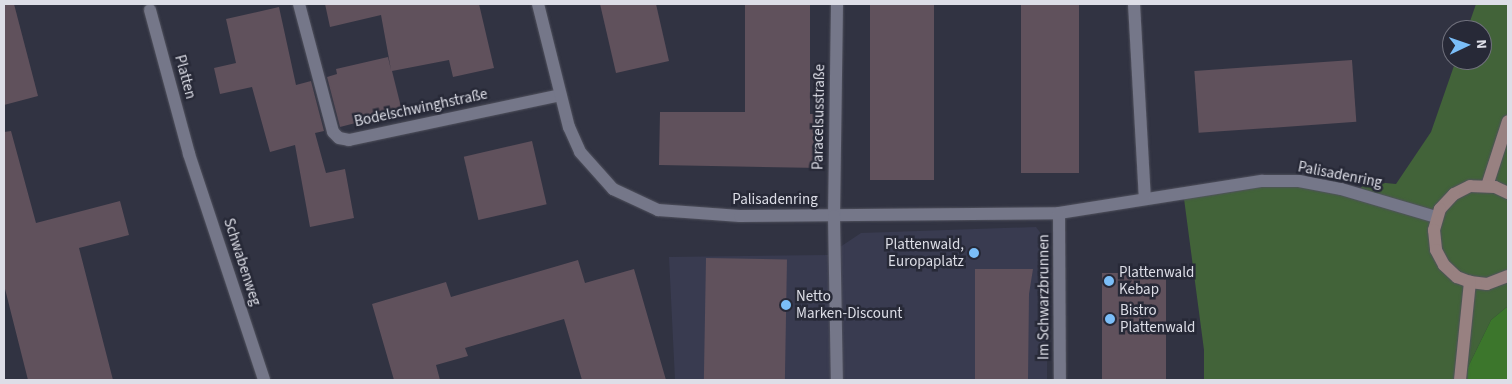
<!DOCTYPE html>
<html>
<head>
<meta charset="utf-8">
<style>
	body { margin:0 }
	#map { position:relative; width:1512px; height:384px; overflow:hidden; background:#313342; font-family:"Source Sans 3",sans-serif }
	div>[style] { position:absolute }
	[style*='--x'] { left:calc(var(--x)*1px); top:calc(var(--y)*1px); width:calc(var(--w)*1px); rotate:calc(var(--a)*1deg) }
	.built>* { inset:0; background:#393b50 }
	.green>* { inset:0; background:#426339 }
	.forest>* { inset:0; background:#3c762c }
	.building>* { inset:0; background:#60515c; transform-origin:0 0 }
	.roads { filter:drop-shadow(0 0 1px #50515d) drop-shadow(0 0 1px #50515d) }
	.street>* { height:12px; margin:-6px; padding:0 6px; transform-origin:6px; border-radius:6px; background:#757789 }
	.secondary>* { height:12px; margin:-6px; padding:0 6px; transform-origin:6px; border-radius:6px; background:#988181 }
	.dots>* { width:14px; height:14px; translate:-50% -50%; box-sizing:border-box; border:2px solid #272937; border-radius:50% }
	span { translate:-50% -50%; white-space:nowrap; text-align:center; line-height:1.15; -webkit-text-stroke:5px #272937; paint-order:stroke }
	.street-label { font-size:15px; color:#dddee7 }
	.poi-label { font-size:15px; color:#dddee7 }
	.right { translate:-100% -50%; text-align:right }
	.left { translate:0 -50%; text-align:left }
	.frame { position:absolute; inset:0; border:5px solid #dddee7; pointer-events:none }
	.north { position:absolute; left:1442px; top:20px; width:50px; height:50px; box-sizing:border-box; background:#272937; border:1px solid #70717d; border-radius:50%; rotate:87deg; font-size:14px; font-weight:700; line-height:20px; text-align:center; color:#dddee7 }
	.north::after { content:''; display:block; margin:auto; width:18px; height:22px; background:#7bbef8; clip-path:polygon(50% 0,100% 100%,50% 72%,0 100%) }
</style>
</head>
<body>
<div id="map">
	<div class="built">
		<i style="clip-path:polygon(1036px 227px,1048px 243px,1047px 380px,675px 380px,669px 257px,828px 255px,861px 233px)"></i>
	</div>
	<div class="green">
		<i style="clip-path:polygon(1476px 4px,1508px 4px,1508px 306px,1491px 320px,1468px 367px,1468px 380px,1204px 380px,1204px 350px,1183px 191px,1262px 181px,1358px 193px,1365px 181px,1396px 184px,1431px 132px,1456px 60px,1482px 60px,1482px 30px,1467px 30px)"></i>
	</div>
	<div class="forest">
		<i style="clip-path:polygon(1508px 306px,1508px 380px,1468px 380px,1468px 367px,1491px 320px)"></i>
	</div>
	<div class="building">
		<i style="clip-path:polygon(4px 4px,14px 4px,38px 96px,4px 105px)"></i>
		<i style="clip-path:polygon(325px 4px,479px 4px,494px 68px,453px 77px,449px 60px,392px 71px,402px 111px,340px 127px,327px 77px,337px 74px,336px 69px,388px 57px,391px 70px,381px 15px,330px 27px)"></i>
		<i style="clip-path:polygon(600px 4px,656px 4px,669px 61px,616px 73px)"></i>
		<i style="left:870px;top:4px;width:64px;height:176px"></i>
		<i style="left:1021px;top:4px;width:58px;height:169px"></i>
		<i style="clip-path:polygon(745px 5px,810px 5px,810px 114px,823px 114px,821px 168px,659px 165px,660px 112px,745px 112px)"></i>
		<i style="clip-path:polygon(279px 7px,296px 85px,311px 81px,324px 131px,315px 133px,326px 173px,345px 169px,354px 218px,310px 227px,295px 145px,270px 152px,252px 87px,220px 94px,214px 68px,236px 63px,226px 19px)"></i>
		<i style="left:1352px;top:60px;width:62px;height:158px;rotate:86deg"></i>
		<i style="clip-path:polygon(11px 131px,36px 223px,120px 201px,129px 235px,79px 248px,113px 380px,28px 380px,4px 285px,4px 132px)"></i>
		<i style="left:532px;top:141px;width:65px;height:70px;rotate:77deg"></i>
		<i style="left:706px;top:258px;width:81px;height:122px;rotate:1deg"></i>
		<i style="clip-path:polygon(578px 260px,585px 283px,634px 269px,666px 380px,582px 380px,564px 319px,465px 348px,468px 356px,436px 365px,440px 380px,394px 380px,372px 304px,446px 282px,451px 297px)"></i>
		<i style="clip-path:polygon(975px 269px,1033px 269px,1029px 294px,1028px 380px,975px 380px)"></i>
		<i style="left:1102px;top:273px;width:64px;height:107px"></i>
	</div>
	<div class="roads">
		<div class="street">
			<i style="--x:299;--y:4;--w:132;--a:75.1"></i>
			<i style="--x:333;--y:132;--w:8;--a:45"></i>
			<i style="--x:339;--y:138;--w:10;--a:11"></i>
			<i style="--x:349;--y:140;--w:216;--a:-12"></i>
			<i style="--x:538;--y:4;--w:127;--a:75.9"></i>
			<i style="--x:569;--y:127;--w:27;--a:66"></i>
			<i style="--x:580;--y:152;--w:50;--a:48.3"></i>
			<i style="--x:613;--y:189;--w:50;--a:25"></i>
			<i style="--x:658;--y:210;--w:82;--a:4.2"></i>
			<i style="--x:740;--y:216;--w:319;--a:-0.5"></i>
			<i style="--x:1059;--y:213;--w:206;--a:-9"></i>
			<i style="--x:1262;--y:181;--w:37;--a:0"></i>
			<i style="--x:1299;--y:181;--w:43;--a:10.8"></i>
			<i style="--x:1341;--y:189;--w:99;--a:16.4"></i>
			<i style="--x:837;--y:4;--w:212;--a:90.8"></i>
			<i style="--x:834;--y:216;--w:164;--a:89"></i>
			<i style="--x:1134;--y:4;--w:194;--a:86.8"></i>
			<i style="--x:150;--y:10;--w:149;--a:74.8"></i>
			<i style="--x:189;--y:154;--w:238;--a:71.6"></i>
			<i style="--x:1059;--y:213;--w:167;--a:89.7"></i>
		</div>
		<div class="secondary">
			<i style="--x:1487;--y:186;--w:68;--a:-72.1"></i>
			<i style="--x:1508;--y:193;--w:14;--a:-155"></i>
			<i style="--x:1495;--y:187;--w:25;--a:-178"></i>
			<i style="--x:1470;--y:186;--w:18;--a:153"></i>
			<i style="--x:1454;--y:194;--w:21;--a:133"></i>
			<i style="--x:1440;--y:209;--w:22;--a:106"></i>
			<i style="--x:1434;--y:230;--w:20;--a:84"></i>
			<i style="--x:1436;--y:250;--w:17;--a:62"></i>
			<i style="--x:1444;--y:265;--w:18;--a:43"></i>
			<i style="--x:1457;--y:277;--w:14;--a:21"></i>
			<i style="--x:1470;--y:282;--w:17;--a:7"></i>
			<i style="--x:1487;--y:284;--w:22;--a:-21"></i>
			<i style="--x:1460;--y:380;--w:99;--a:-84.2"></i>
		</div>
	</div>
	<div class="dots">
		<i style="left:974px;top:253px;background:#7bbef8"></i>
		<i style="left:1109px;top:281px;background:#7bbef8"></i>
		<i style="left:786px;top:305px;background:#7bbef8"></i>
		<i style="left:1110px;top:319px;background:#7bbef8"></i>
	</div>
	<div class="street-label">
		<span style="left:185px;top:77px;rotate:75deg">Platten</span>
		<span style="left:421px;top:108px;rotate:-12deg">Bodelschwinghstraße</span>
		<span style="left:819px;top:117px;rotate:-89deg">Paracelsusstraße</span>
		<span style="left:1340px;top:175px;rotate:11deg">Palisadenring</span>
		<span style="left:775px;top:200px">Palisadenring</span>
		<span style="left:242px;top:262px;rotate:72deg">Schwabenweg</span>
		<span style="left:1044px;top:297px;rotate:-90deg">Im Schwarzbrunnen</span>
	</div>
	<div class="poi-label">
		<span class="right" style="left:964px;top:253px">Plattenwald,<br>Europaplatz</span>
		<span class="left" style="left:1119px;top:281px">Plattenwald<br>Kebap</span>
		<span class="left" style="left:796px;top:305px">Netto<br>Marken-Discount</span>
		<span class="left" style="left:1120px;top:319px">Bistro<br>Plattenwald</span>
	</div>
	<div class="frame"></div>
	<div class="north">N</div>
</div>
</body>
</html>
